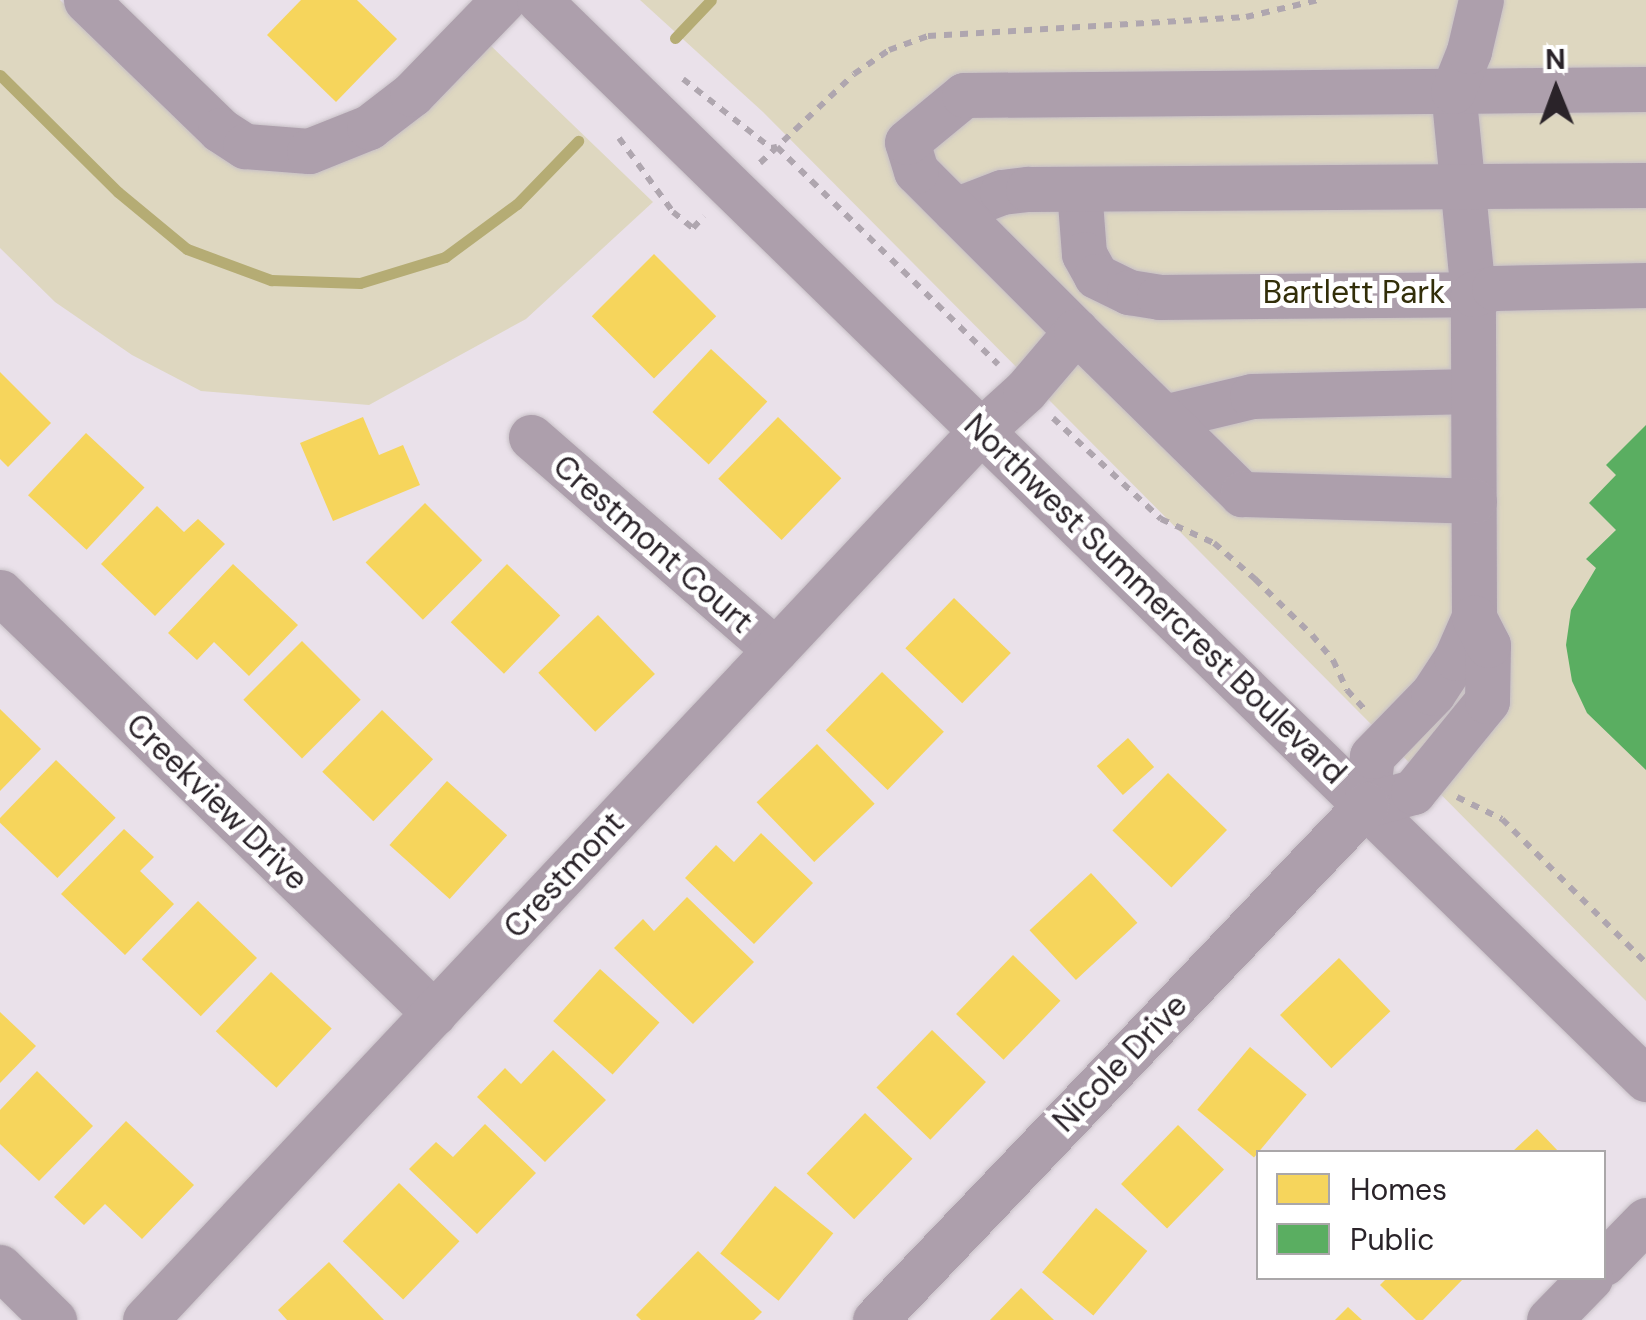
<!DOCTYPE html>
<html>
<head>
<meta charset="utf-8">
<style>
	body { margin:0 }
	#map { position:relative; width:1646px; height:1320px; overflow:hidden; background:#eae1ea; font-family:"DM Sans",sans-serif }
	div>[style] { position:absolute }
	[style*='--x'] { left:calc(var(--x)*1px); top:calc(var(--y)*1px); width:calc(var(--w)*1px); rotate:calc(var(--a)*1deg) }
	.green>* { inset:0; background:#ded7c0 }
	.homes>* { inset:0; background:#f6d55c; transform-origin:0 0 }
	.public>* { inset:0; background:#5aae61 }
	.stream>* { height:11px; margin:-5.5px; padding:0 5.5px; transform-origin:5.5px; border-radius:5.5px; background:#b5ac74 }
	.path>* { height:6px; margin-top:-3px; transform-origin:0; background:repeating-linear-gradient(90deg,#afa6af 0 8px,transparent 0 16px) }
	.roads { filter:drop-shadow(0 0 2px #c7c0c6) drop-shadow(0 0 2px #c7c0c6) }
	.minor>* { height:45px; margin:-22.5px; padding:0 22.5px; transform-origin:22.5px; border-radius:22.5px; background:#ad9fac }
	span { translate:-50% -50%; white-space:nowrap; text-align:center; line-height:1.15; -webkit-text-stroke:10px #fff; paint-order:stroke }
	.park-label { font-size:32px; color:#322e09 }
	.street-label { font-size:32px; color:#2a2329 }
	.legend { position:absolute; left:1256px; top:1150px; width:350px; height:130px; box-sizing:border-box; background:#fff; border:2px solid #aaa7a9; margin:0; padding:12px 18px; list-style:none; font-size:30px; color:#2a2329 }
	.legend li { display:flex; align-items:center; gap:20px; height:50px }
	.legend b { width:50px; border:2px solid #aaa7a9 }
	.north { position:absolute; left:1506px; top:40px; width:100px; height:100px; -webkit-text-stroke:8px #fff; paint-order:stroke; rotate:359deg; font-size:28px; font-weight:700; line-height:40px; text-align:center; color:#2a2329 }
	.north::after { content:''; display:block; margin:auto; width:35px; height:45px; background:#2a2329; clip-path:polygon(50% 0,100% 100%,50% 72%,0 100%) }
</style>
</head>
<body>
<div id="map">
	<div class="green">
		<i style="clip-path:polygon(0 0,60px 0,161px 99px,290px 168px,487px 42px,653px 202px,526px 319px,369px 405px,201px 391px,132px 355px,55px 302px,0 248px)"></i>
		<i style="clip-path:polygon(640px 0,1646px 0,1646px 1001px,763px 112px)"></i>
	</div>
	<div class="homes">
		<i style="clip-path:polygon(301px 0,357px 0,397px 39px,336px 102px,267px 35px)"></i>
		<i style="left:654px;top:254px;width:88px;height:88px;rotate:45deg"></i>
		<i style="left:711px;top:349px;width:77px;height:86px;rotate:43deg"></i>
		<i style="clip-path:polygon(0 372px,51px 423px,8px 467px,0 459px)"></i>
		<i style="clip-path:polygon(363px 417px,379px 455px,403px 445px,420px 485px,333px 521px,300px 443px)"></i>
		<i style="left:778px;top:417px;width:88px;height:86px;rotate:44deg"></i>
		<i style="left:86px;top:433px;width:80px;height:85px;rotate:43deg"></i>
		<i style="left:425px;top:503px;width:81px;height:84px;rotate:45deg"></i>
		<i style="clip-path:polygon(157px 506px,184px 532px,198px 519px,225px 544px,155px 616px,101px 564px)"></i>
		<i style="clip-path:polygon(233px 564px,298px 625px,249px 676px,214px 642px,197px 660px,168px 633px)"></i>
		<i style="left:507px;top:564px;width:74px;height:81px;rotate:44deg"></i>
		<i style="left:954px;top:598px;width:79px;height:70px;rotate:44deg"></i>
		<i style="left:598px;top:615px;width:82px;height:83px;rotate:46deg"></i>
		<i style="left:302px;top:641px;width:83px;height:83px;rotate:45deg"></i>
		<i style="left:882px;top:672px;width:86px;height:81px;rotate:44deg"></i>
		<i style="clip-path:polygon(0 709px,41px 749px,0 791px)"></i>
		<i style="left:382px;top:710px;width:71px;height:86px;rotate:44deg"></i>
		<i style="left:1128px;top:738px;width:39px;height:42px;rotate:48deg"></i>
		<i style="left:817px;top:744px;width:83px;height:84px;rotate:46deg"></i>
		<i style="left:56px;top:760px;width:83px;height:84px;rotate:44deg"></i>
		<i style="left:1168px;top:773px;width:82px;height:80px;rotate:44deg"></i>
		<i style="left:447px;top:781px;width:81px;height:86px;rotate:42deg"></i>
		<i style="clip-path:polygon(124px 829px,154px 857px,140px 871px,174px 904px,125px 955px,61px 894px)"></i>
		<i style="clip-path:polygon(761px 833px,813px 883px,754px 944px,685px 878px,716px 845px,734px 862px)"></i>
		<i style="left:1091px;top:873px;width:68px;height:84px;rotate:47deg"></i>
		<i style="clip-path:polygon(687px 897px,754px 962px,693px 1024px,614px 948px,643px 919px,654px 931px)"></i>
		<i style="left:198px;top:901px;width:82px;height:81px;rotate:44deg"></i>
		<i style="left:1013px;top:955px;width:66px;height:82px;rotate:44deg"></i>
		<i style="left:1339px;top:958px;width:74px;height:82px;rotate:46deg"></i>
		<i style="left:600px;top:969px;width:80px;height:70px;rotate:42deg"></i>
		<i style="left:271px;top:972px;width:83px;height:81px;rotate:43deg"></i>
		<i style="clip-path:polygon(0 1012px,36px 1046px,0 1083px)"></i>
		<i style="left:932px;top:1030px;width:75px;height:80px;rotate:44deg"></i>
		<i style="left:1250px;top:1047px;width:74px;height:82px;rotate:40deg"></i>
		<i style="clip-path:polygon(553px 1050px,606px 1100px,545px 1162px,477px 1097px,505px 1068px,521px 1084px)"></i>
		<i style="clip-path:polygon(37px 1071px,93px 1126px,39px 1181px,0 1144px,0 1110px)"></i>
		<i style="left:865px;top:1113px;width:66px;height:84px;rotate:44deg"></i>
		<i style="clip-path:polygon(126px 1121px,194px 1185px,142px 1239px,105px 1204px,84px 1225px,54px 1197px)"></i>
		<i style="clip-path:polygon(485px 1124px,536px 1173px,477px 1234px,409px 1169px,436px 1142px,453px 1157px)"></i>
		<i style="left:1178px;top:1125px;width:64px;height:82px;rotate:44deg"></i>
		<i style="clip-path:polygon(1537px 1129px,1559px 1152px,1512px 1152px)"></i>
		<i style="left:399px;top:1183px;width:84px;height:81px;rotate:44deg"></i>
		<i style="left:775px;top:1186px;width:75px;height:87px;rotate:39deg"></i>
		<i style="left:1096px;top:1208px;width:67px;height:84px;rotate:40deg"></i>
		<i style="clip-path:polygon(698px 1251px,762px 1312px,754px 1320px,641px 1320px,636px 1315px)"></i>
		<i style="clip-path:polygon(329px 1262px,384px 1320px,287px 1320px,278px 1310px)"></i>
		<i style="clip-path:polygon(1387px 1278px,1464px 1278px,1423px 1320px,1416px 1320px,1380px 1285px)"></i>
		<i style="clip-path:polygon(1021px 1288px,1054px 1320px,990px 1320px)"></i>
		<i style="clip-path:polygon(1348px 1307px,1362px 1320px,1335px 1320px)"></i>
	</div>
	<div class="public">
		<i style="clip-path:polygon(1646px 425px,1646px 770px,1587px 713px,1572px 681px,1566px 645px,1571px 610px,1596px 568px,1586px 559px,1616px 530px,1589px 503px,1616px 475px,1606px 465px)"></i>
	</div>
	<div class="stream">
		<i style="--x:675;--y:38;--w:52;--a:-46.5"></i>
		<i style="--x:0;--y:75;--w:166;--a:44.8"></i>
		<i style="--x:118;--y:192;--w:89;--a:39.6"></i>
		<i style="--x:187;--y:249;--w:90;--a:20.3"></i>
		<i style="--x:271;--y:280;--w:89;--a:1.9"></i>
		<i style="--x:360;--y:283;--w:89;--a:-17"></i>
		<i style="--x:445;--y:257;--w:89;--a:-36.4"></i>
		<i style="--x:517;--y:204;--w:88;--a:-45.9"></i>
	</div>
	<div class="path">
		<i style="--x:683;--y:79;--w:112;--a:38.1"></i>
		<i style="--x:771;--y:148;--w:6;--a:-9"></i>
		<i style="--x:777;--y:147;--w:310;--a:44.5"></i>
		<i style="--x:619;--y:138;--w:92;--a:53.9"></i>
		<i style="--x:673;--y:212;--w:26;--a:39"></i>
		<i style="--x:693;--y:228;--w:16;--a:-47"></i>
		<i style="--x:760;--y:163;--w:129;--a:-43.4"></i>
		<i style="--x:854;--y:74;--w:42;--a:-34.4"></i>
		<i style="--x:889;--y:50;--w:41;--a:-19.7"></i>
		<i style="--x:928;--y:36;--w:319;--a:-3.4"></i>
		<i style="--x:1246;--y:17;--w:74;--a:-13.3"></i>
		<i style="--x:1053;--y:418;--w:148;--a:43.1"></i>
		<i style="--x:1161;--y:519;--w:58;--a:24.4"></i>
		<i style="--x:1214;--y:543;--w:55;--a:41.3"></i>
		<i style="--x:1255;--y:579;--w:80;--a:44.5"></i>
		<i style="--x:1312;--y:635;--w:33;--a:50"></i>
		<i style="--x:1333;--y:660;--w:33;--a:65"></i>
		<i style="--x:1347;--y:690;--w:27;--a:48"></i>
		<i style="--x:1457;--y:797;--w:50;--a:26.1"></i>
		<i style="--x:1502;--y:819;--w:204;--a:45"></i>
	</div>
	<div class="roads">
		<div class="minor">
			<i style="--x:86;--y:0;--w:187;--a:44.1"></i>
			<i style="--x:220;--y:130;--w:30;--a:33"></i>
			<i style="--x:245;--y:146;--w:64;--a:4.5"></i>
			<i style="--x:309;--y:151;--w:65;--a:-21.8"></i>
			<i style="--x:369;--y:127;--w:54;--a:-37.5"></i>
			<i style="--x:412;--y:94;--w:131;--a:-45.9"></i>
			<i style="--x:539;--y:0;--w:1546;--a:44.27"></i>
			<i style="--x:1079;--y:189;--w:65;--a:85.6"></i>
			<i style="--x:1084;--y:254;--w:25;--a:61"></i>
			<i style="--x:1096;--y:276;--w:37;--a:26"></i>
			<i style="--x:1129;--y:292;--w:30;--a:9"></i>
			<i style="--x:1159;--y:297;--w:314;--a:-0.5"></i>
			<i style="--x:1473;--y:294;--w:204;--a:-95.6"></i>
			<i style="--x:1453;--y:91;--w:193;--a:-0.6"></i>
			<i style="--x:955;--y:210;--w:50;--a:-21"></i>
			<i style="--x:1002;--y:192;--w:26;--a:-7"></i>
			<i style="--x:1028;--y:189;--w:618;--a:-0.37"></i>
			<i style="--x:1076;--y:331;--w:226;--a:-135"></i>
			<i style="--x:916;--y:171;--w:30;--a:-107"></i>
			<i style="--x:907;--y:142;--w:74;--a:-39.5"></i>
			<i style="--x:964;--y:95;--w:489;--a:-0.5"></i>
			<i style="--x:1453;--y:91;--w:43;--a:-68.2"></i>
			<i style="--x:1469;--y:51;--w:52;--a:-76.8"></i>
			<i style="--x:1164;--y:417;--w:90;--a:-13.4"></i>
			<i style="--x:1252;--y:396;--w:221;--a:-1.3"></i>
			<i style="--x:531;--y:437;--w:324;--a:41.1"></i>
			<i style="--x:0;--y:592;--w:605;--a:44.13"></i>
			<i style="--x:1366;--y:805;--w:49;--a:-83"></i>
			<i style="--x:1372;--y:756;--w:88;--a:-45.9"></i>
			<i style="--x:1433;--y:693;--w:42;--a:-56.7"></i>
			<i style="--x:1456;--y:658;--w:45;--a:-66.3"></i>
			<i style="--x:1474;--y:617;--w:323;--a:-90.2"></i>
			<i style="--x:1473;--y:294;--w:22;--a:-16"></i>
			<i style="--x:1494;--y:288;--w:152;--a:-1.1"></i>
			<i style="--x:1366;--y:805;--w:49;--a:-15.5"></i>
			<i style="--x:1413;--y:792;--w:117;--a:-50.9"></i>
			<i style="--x:1487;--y:701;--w:56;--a:-89"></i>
			<i style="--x:1488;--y:645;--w:31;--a:-117"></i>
			<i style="--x:1604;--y:1263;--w:60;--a:-45.7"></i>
			<i style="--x:0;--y:1267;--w:76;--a:44.5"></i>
			<i style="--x:145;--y:1320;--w:1222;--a:-46.76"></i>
			<i style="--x:982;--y:430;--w:58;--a:-42.2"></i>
			<i style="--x:1025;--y:391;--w:79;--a:-49.6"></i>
			<i style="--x:1076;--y:331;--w:233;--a:44.5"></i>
			<i style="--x:1242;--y:494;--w:232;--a:1.7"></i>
			<i style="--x:875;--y:1320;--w:712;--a:-46.37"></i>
			<i style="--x:1549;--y:1320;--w:59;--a:-45.7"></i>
		</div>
	</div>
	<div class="park-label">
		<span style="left:1354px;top:292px">Bartlett Park</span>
	</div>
	<div class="street-label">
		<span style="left:653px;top:544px;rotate:41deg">Crestmont Court</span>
		<span style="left:1155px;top:599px;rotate:44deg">Northwest Summercrest Boulevard</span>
		<span style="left:217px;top:802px;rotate:44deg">Creekview Drive</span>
		<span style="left:564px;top:875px;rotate:-47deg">Crestmont</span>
		<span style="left:1120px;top:1063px;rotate:-46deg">Nicole Drive</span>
	</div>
	<ul class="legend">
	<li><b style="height:28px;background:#f6d55c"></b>Homes</li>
	<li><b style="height:28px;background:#5aae61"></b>Public</li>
	</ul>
	<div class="north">N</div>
</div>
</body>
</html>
